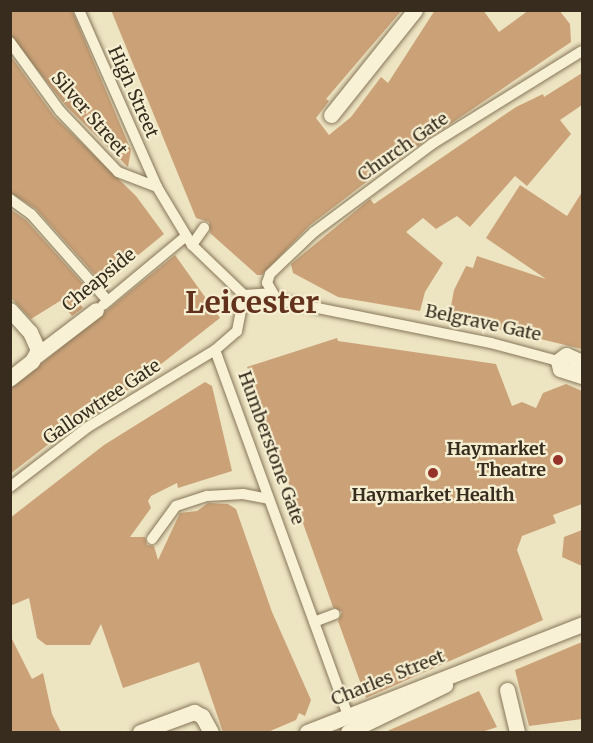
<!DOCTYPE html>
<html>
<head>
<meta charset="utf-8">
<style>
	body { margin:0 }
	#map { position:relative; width:593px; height:743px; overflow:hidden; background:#ede4c2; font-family:Merriweather,serif }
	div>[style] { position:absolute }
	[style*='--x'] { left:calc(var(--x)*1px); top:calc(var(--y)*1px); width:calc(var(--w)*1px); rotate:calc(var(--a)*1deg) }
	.building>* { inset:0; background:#cba278 }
	.roads { filter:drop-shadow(0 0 2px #877659) drop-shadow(0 0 2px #877659) }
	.pedestrian>* { height:10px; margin:-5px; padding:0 5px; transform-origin:5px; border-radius:5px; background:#f8f1d5 }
	.minor>* { height:15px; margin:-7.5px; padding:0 7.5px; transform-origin:7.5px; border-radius:7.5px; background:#f8f1d5 }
	.dots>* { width:16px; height:16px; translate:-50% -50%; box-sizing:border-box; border:3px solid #f5eed1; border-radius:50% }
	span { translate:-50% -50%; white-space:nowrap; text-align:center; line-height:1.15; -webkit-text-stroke:4.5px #f5eed1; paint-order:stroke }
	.street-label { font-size:18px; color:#372c1d }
	.poi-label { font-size:18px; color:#372c1d; font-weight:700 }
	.right { translate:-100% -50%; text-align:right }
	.town-label { font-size:30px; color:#63321d; font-weight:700 }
	.frame { position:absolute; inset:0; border:12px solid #372c1d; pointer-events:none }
</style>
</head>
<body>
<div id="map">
	<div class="building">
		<i style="clip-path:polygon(10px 10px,72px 10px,131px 150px,128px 167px,66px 106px,10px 35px)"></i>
		<i style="clip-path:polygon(111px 10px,402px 10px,326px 99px,329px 101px,316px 118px,329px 135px,351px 117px,381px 77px,388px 83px,435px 10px,483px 10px,499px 32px,529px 10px,559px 10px,570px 24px,571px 42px,378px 173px,309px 226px,262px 275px,257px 275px,210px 233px,209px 222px,196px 218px)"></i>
		<i style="clip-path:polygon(10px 55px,54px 116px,136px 196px,164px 234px,103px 284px,36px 209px,10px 192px)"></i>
		<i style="clip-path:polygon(582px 73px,582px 105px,560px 120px,571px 134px,527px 186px,515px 176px,470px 227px,457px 216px,436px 229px,423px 218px,406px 232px,443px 263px,425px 292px,420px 311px,338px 297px,293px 273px,291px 264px,370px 199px,374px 204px,516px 107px,543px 94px,544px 97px)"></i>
		<i style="clip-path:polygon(520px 185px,567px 216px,582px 192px,582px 349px,449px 317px,454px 290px,466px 266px,473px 268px,477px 256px,546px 279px,486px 238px)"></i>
		<i style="clip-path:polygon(10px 209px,26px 220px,85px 286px,73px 295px,83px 308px,72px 316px,60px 301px,31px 319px,10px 297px)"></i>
		<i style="clip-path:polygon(175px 255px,220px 318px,105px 408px,87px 419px,85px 416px,10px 474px,10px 389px)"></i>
		<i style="clip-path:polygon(337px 338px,338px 341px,496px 364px,512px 406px,522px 402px,536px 408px,543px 393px,566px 384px,582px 391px,582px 504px,553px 515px,556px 523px,522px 536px,517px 550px,543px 620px,366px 698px,338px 621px,342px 612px,333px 607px,247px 367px)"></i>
		<i style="clip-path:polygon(205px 382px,212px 386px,232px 471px,178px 488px,177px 483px,151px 496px,148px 501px,151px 508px,130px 537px,145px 537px,147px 545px,154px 546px,158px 560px,180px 513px,197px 511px,208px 503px,228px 504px,236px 509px,272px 612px,311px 700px,305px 716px,299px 713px,296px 720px,268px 732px,223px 732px,199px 662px,123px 688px,101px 624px,90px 645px,46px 645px,37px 638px,29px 598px,10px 606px,10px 518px,104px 445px)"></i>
		<i style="clip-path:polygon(582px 530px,582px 566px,562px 557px,564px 537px)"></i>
		<i style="clip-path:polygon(10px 635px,32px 679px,43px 673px,52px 714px,61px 732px,10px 732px)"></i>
		<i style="clip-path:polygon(582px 642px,582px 719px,529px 726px,515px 670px)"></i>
		<i style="clip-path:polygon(479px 691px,497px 727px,482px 732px,385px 732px)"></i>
	</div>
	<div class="roads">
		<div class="pedestrian">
			<i style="--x:79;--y:10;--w:193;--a:66.2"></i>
			<i style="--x:157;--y:187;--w:68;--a:58.9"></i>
			<i style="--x:192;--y:245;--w:72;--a:43.9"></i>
			<i style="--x:244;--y:295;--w:26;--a:-4"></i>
			<i style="--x:10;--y:42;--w:85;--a:54.1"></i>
			<i style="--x:60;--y:111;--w:84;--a:46.4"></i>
			<i style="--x:118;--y:172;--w:42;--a:21"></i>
			<i style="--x:10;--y:199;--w:26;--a:36"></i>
			<i style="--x:31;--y:214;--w:116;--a:48.5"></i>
			<i style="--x:192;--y:245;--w:21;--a:-55"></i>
			<i style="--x:244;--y:295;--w:37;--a:101"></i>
			<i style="--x:237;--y:331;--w:29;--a:139"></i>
			<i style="--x:215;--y:350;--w:388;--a:70"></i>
			<i style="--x:103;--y:305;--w:108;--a:-39.7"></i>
			<i style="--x:558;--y:361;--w:69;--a:-165"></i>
			<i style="--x:491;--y:343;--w:218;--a:-168.6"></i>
			<i style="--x:277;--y:300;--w:20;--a:-120"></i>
			<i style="--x:267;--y:283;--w:9;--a:-72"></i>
			<i style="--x:270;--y:274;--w:61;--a:-43.7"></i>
			<i style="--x:314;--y:232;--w:147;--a:-36.7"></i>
			<i style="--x:432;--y:144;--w:176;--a:-31.8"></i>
			<i style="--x:10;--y:487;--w:98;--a:-37.6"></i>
			<i style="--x:88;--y:427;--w:149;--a:-31.2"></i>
			<i style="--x:152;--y:539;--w:41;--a:-54"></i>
			<i style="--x:176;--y:506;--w:33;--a:-18"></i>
			<i style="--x:207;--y:496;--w:36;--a:-3"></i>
			<i style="--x:243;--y:494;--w:26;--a:11"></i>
			<i style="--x:314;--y:622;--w:22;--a:-21"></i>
		</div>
		<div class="minor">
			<i style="--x:331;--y:115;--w:134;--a:-51.3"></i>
			<i style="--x:10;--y:310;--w:30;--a:48"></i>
			<i style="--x:30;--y:332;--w:20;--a:66"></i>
			<i style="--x:38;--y:350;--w:13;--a:119"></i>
			<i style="--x:32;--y:361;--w:28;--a:142"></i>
			<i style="--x:37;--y:355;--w:74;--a:-37.3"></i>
			<i style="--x:582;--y:362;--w:17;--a:-156"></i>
			<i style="--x:566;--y:355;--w:10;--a:143"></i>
			<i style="--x:558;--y:361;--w:8;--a:76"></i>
			<i style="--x:560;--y:369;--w:23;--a:18"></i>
			<i style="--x:507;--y:690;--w:43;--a:76.6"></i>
			<i style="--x:140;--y:732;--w:58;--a:-20.3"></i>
			<i style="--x:194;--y:712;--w:9;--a:27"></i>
			<i style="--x:202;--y:716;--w:18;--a:61"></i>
			<i style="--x:307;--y:732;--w:295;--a:-21.4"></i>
			<i style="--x:348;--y:732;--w:108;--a:-25.9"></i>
		</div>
	</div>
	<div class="dots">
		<i style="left:558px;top:460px;background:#95332a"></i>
		<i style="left:433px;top:473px;background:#95332a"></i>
	</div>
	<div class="street-label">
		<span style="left:133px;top:92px;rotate:66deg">High Street</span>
		<span style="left:89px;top:114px;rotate:49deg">Silver Street</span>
		<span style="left:403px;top:147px;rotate:-35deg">Church Gate</span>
		<span style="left:99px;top:280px;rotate:-39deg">Cheapside</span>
		<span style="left:483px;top:323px;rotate:12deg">Belgrave Gate</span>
		<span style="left:102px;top:402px;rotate:-34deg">Gallowtree Gate</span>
		<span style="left:271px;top:448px;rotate:70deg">Humberstone Gate</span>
		<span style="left:388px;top:678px;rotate:-22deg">Charles Street</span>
	</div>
	<div class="poi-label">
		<span class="right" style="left:546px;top:460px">Haymarket<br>Theatre</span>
		<span style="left:433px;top:495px">Haymarket Health</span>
	</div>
	<div class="town-label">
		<span style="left:252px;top:302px">Leicester</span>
	</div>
	<div class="frame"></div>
</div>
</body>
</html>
